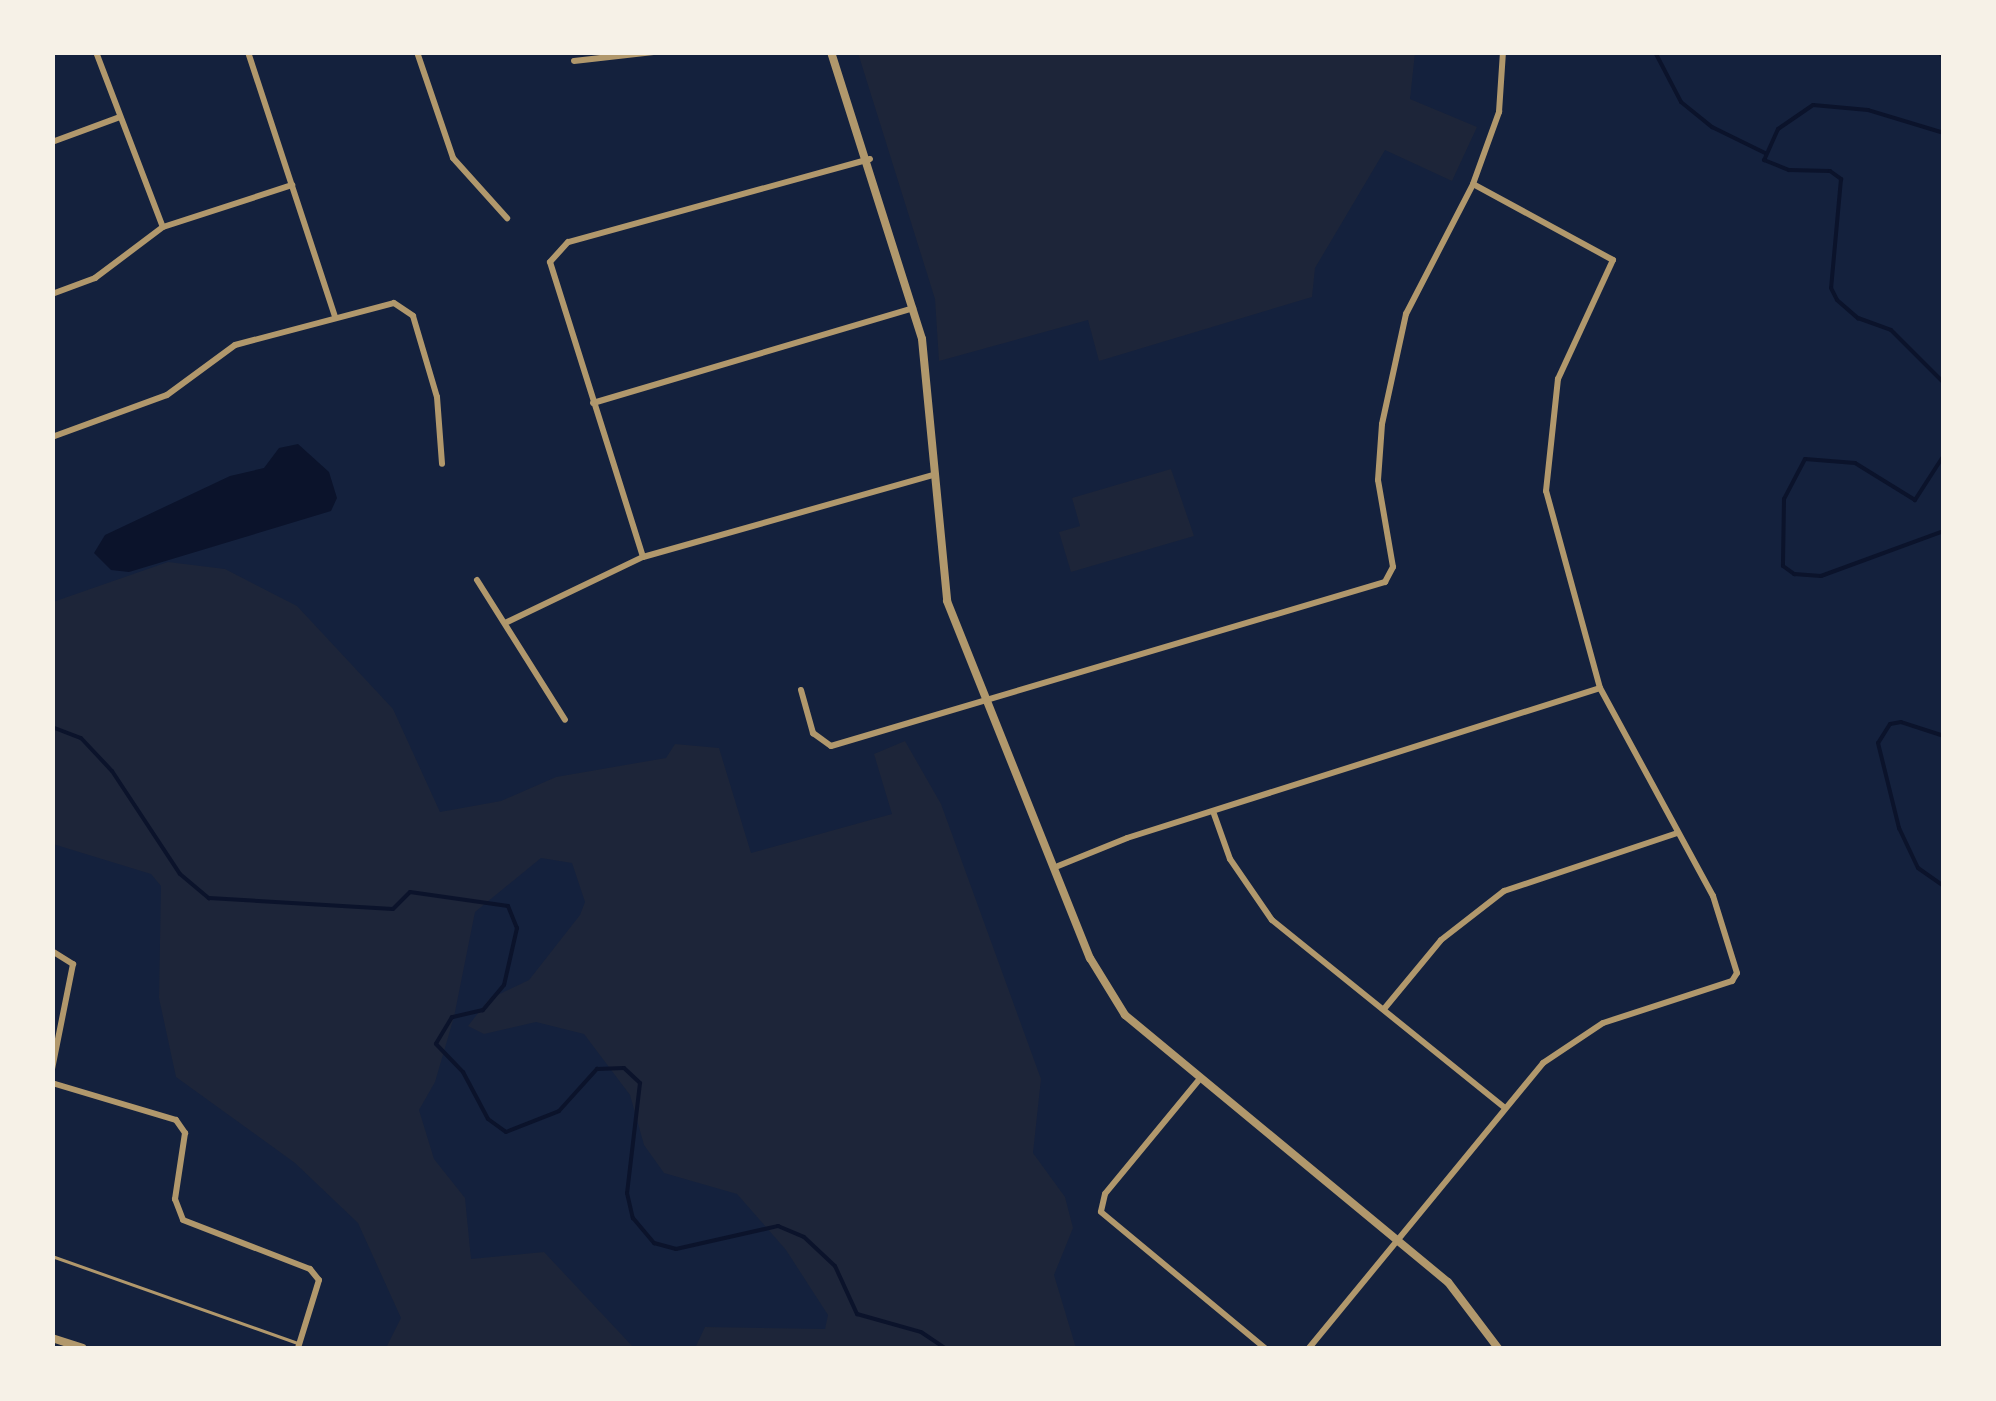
<!DOCTYPE html>
<html>
<head>
<meta charset="utf-8">
<style>
	body { margin:0 }
	#map { position:relative; width:1996px; height:1401px; overflow:hidden; background:#14213d; font-family:"Roboto Condensed",sans-serif }
	div>[style] { position:absolute }
	[style*='--x'] { left:calc(var(--x)*1px); top:calc(var(--y)*1px); width:calc(var(--w)*1px); rotate:calc(var(--a)*1deg) }
	.green>* { inset:0; background:#1d2539 }
	.water>* { inset:0; background:#0b132b }
	.stream>* { height:4px; margin:-2px; padding:0 2px; transform-origin:2px; border-radius:2px; background:#0b132b }
	.service>* { height:2.5px; margin:-1.25px; padding:0 1.25px; transform-origin:1.25px; border-radius:1.25px; background:#b1986c }
	.minor>* { height:6px; margin:-3px; padding:0 3px; transform-origin:3px; border-radius:3px; background:#b1986c }
	.tertiary>* { height:8px; margin:-4px; padding:0 4px; transform-origin:4px; border-radius:4px; background:#b1986c }
	span { translate:-50% -50%; white-space:nowrap; text-align:center; line-height:1.15; -webkit-text-stroke:10px #f6f1e7; paint-order:stroke }
	.frame { position:absolute; inset:0; border:55px solid #f6f1e7; pointer-events:none }
</style>
</head>
<body>
<div id="map">
	<div class="green">
		<i style="clip-path:polygon(858px 53px,1415px 53px,1410px 99px,1477px 127px,1452px 181px,1385px 150px,1315px 268px,1312px 297px,1099px 361px,1088px 320px,939px 361px,935px 299px)"></i>
		<i style="clip-path:polygon(1171px 469px,1194px 536px,1071px 572px,1059px 532px,1080px 526px,1072px 498px)"></i>
		<i style="clip-path:polygon(168px 562px,225px 569px,297px 606px,393px 709px,440px 812px,501px 801px,556px 777px,666px 758px,675px 744px,719px 748px,751px 853px,892px 814px,874px 754px,905px 741px,941px 804px,1041px 1079px,1033px 1153px,1065px 1197px,1073px 1228px,1054px 1275px,1076px 1348px,695px 1348px,705px 1327px,825px 1329px,828px 1315px,786px 1250px,737px 1194px,664px 1173px,644px 1145px,630px 1095px,584px 1034px,536px 1022px,484px 1034px,468px 1026px,489px 999px,529px 980px,580px 915px,585px 902px,572px 863px,541px 858px,475px 912px,454px 1017px,435px 1082px,419px 1110px,434px 1159px,465px 1198px,471px 1259px,544px 1252px,634px 1348px,386px 1348px,401px 1318px,358px 1223px,295px 1163px,176px 1077px,159px 998px,161px 886px,151px 874px,53px 844px,53px 602px)"></i>
	</div>
	<div class="water">
		<i style="clip-path:polygon(298px 444px,329px 472px,337px 498px,331px 511px,129px 572px,111px 570px,94px 553px,105px 535px,230px 476px,264px 468px,279px 448px)"></i>
	</div>
	<div class="stream">
		<i style="--x:1655;--y:52;--w:56;--a:62.5"></i>
		<i style="--x:1681;--y:102;--w:40;--a:39"></i>
		<i style="--x:1712;--y:127;--w:59;--a:26.1"></i>
		<i style="--x:1939;--y:52;--w:8;--a:50"></i>
		<i style="--x:1944;--y:133;--w:79;--a:-163.2"></i>
		<i style="--x:1868;--y:110;--w:55;--a:-174.8"></i>
		<i style="--x:1813;--y:105;--w:42;--a:145.6"></i>
		<i style="--x:1778;--y:129;--w:34;--a:114"></i>
		<i style="--x:1764;--y:160;--w:27;--a:22"></i>
		<i style="--x:1789;--y:170;--w:41;--a:1.4"></i>
		<i style="--x:1830;--y:171;--w:14;--a:36"></i>
		<i style="--x:1841;--y:179;--w:109;--a:95.2"></i>
		<i style="--x:1831;--y:288;--w:13;--a:63"></i>
		<i style="--x:1837;--y:300;--w:28;--a:41"></i>
		<i style="--x:1858;--y:318;--w:35;--a:20"></i>
		<i style="--x:1891;--y:330;--w:75;--a:45"></i>
		<i style="--x:1944;--y:455;--w:54;--a:122.8"></i>
		<i style="--x:1915;--y:500;--w:70;--a:-148.3"></i>
		<i style="--x:1855;--y:463;--w:50;--a:-175.4"></i>
		<i style="--x:1805;--y:459;--w:45;--a:117.7"></i>
		<i style="--x:1784;--y:499;--w:67;--a:90.9"></i>
		<i style="--x:1783;--y:566;--w:14;--a:36"></i>
		<i style="--x:1794;--y:574;--w:27;--a:4"></i>
		<i style="--x:1821;--y:576;--w:131;--a:-20.1"></i>
		<i style="--x:52;--y:727;--w:31;--a:21"></i>
		<i style="--x:81;--y:738;--w:45;--a:46.8"></i>
		<i style="--x:112;--y:771;--w:123;--a:56.6"></i>
		<i style="--x:180;--y:874;--w:38;--a:40"></i>
		<i style="--x:209;--y:898;--w:184;--a:3.4"></i>
		<i style="--x:393;--y:909;--w:24;--a:-45"></i>
		<i style="--x:410;--y:892;--w:99;--a:8.1"></i>
		<i style="--x:508;--y:906;--w:24;--a:68"></i>
		<i style="--x:517;--y:928;--w:58;--a:102.8"></i>
		<i style="--x:504;--y:985;--w:33;--a:130"></i>
		<i style="--x:483;--y:1010;--w:32;--a:167"></i>
		<i style="--x:452;--y:1017;--w:31;--a:121"></i>
		<i style="--x:436;--y:1044;--w:39;--a:46"></i>
		<i style="--x:463;--y:1072;--w:53;--a:62"></i>
		<i style="--x:488;--y:1119;--w:22;--a:36"></i>
		<i style="--x:506;--y:1132;--w:57;--a:-21.6"></i>
		<i style="--x:559;--y:1111;--w:57;--a:-47.9"></i>
		<i style="--x:597;--y:1069;--w:27;--a:-2"></i>
		<i style="--x:624;--y:1068;--w:22;--a:43"></i>
		<i style="--x:640;--y:1083;--w:111;--a:96.7"></i>
		<i style="--x:627;--y:1193;--w:26;--a:77"></i>
		<i style="--x:633;--y:1218;--w:33;--a:50"></i>
		<i style="--x:654;--y:1243;--w:23;--a:15"></i>
		<i style="--x:676;--y:1249;--w:105;--a:-12.7"></i>
		<i style="--x:778;--y:1226;--w:28;--a:23"></i>
		<i style="--x:804;--y:1237;--w:42;--a:43.1"></i>
		<i style="--x:835;--y:1266;--w:53;--a:65.4"></i>
		<i style="--x:857;--y:1314;--w:66;--a:15.7"></i>
		<i style="--x:921;--y:1332;--w:29;--a:34"></i>
		<i style="--x:1944;--y:736;--w:45;--a:-162"></i>
		<i style="--x:1901;--y:722;--w:11;--a:170"></i>
		<i style="--x:1890;--y:724;--w:22;--a:122"></i>
		<i style="--x:1878;--y:743;--w:88;--a:76.1"></i>
		<i style="--x:1899;--y:828;--w:44;--a:64.6"></i>
		<i style="--x:1918;--y:868;--w:32;--a:35"></i>
	</div>
	<div class="service">
		<i style="--x:52;--y:1256;--w:261;--a:19.5"></i>
	</div>
	<div class="minor">
		<i style="--x:96;--y:52;--w:187;--a:69.1"></i>
		<i style="--x:248;--y:52;--w:278;--a:71.8"></i>
		<i style="--x:417;--y:52;--w:112;--a:71.2"></i>
		<i style="--x:453;--y:158;--w:81;--a:48"></i>
		<i style="--x:574;--y:61;--w:80;--a:-6.5"></i>
		<i style="--x:52;--y:142;--w:72;--a:-20.2"></i>
		<i style="--x:870;--y:159;--w:313;--a:164.6"></i>
		<i style="--x:568;--y:242;--w:27;--a:132"></i>
		<i style="--x:550;--y:262;--w:309;--a:72.5"></i>
		<i style="--x:643;--y:557;--w:300;--a:-15.8"></i>
		<i style="--x:52;--y:294;--w:46;--a:-20.4"></i>
		<i style="--x:95;--y:278;--w:85;--a:-36.9"></i>
		<i style="--x:163;--y:227;--w:136;--a:-18"></i>
		<i style="--x:593;--y:403;--w:334;--a:-16.5"></i>
		<i style="--x:52;--y:437;--w:122;--a:-20.1"></i>
		<i style="--x:167;--y:395;--w:84;--a:-36.3"></i>
		<i style="--x:235;--y:345;--w:164;--a:-14.8"></i>
		<i style="--x:394;--y:303;--w:23;--a:34"></i>
		<i style="--x:413;--y:316;--w:84;--a:73.5"></i>
		<i style="--x:437;--y:397;--w:67;--a:85.7"></i>
		<i style="--x:477;--y:580;--w:165;--a:57.8"></i>
		<i style="--x:505;--y:623;--w:153;--a:-25.6"></i>
		<i style="--x:801;--y:690;--w:45;--a:74.4"></i>
		<i style="--x:813;--y:733;--w:22;--a:36"></i>
		<i style="--x:831;--y:746;--w:578;--a:-16.49"></i>
		<i style="--x:1385;--y:582;--w:17;--a:-62"></i>
		<i style="--x:1393;--y:567;--w:88;--a:-99.8"></i>
		<i style="--x:1378;--y:480;--w:56;--a:-85.9"></i>
		<i style="--x:1382;--y:424;--w:113;--a:-77.7"></i>
		<i style="--x:1406;--y:314;--w:146;--a:-62.7"></i>
		<i style="--x:1473;--y:184;--w:77;--a:-70.1"></i>
		<i style="--x:1499;--y:112;--w:60;--a:-86.2"></i>
		<i style="--x:1214;--y:814;--w:48;--a:70.4"></i>
		<i style="--x:1230;--y:859;--w:74;--a:55.5"></i>
		<i style="--x:1272;--y:920;--w:299;--a:38.9"></i>
		<i style="--x:1058;--y:866;--w:74;--a:-22.1"></i>
		<i style="--x:1127;--y:838;--w:496;--a:-17.6"></i>
		<i style="--x:52;--y:951;--w:25;--a:32"></i>
		<i style="--x:73;--y:964;--w:107;--a:101.3"></i>
		<i style="--x:1384;--y:1009;--w:89;--a:-50.4"></i>
		<i style="--x:1441;--y:940;--w:80;--a:-37.9"></i>
		<i style="--x:1504;--y:891;--w:182;--a:-18.5"></i>
		<i style="--x:1198;--y:1081;--w:146;--a:129.5"></i>
		<i style="--x:1105;--y:1194;--w:18;--a:103"></i>
		<i style="--x:1101;--y:1212;--w:213;--a:39.7"></i>
		<i style="--x:52;--y:1083;--w:129;--a:16.6"></i>
		<i style="--x:176;--y:1120;--w:16;--a:55"></i>
		<i style="--x:185;--y:1133;--w:67;--a:98.6"></i>
		<i style="--x:175;--y:1199;--w:22;--a:69"></i>
		<i style="--x:183;--y:1220;--w:136;--a:21.1"></i>
		<i style="--x:310;--y:1269;--w:14;--a:51"></i>
		<i style="--x:319;--y:1280;--w:71;--a:107.2"></i>
		<i style="--x:1309;--y:1348;--w:369;--a:-50.6"></i>
		<i style="--x:1543;--y:1063;--w:72;--a:-33.7"></i>
		<i style="--x:1603;--y:1023;--w:136;--a:-18"></i>
		<i style="--x:1732;--y:981;--w:9;--a:-58"></i>
		<i style="--x:1737;--y:973;--w:81;--a:-107.3"></i>
		<i style="--x:1713;--y:896;--w:237;--a:-118.5"></i>
		<i style="--x:1600;--y:688;--w:204;--a:-105.3"></i>
		<i style="--x:1546;--y:491;--w:113;--a:-83.9"></i>
		<i style="--x:1558;--y:379;--w:131;--a:-65.2"></i>
		<i style="--x:1613;--y:260;--w:159;--a:-151.5"></i>
	</div>
	<div class="tertiary">
		<i style="--x:831;--y:52;--w:301;--a:72.4"></i>
		<i style="--x:922;--y:339;--w:263;--a:84.5"></i>
		<i style="--x:947;--y:601;--w:385;--a:68.2"></i>
		<i style="--x:1090;--y:958;--w:67;--a:58.4"></i>
		<i style="--x:1125;--y:1015;--w:419;--a:39.6"></i>
		<i style="--x:1448;--y:1282;--w:83;--a:52.9"></i>
		<i style="--x:52;--y:1338;--w:32;--a:18"></i>
	</div>
	<div class="frame"></div>
</div>
</body>
</html>
